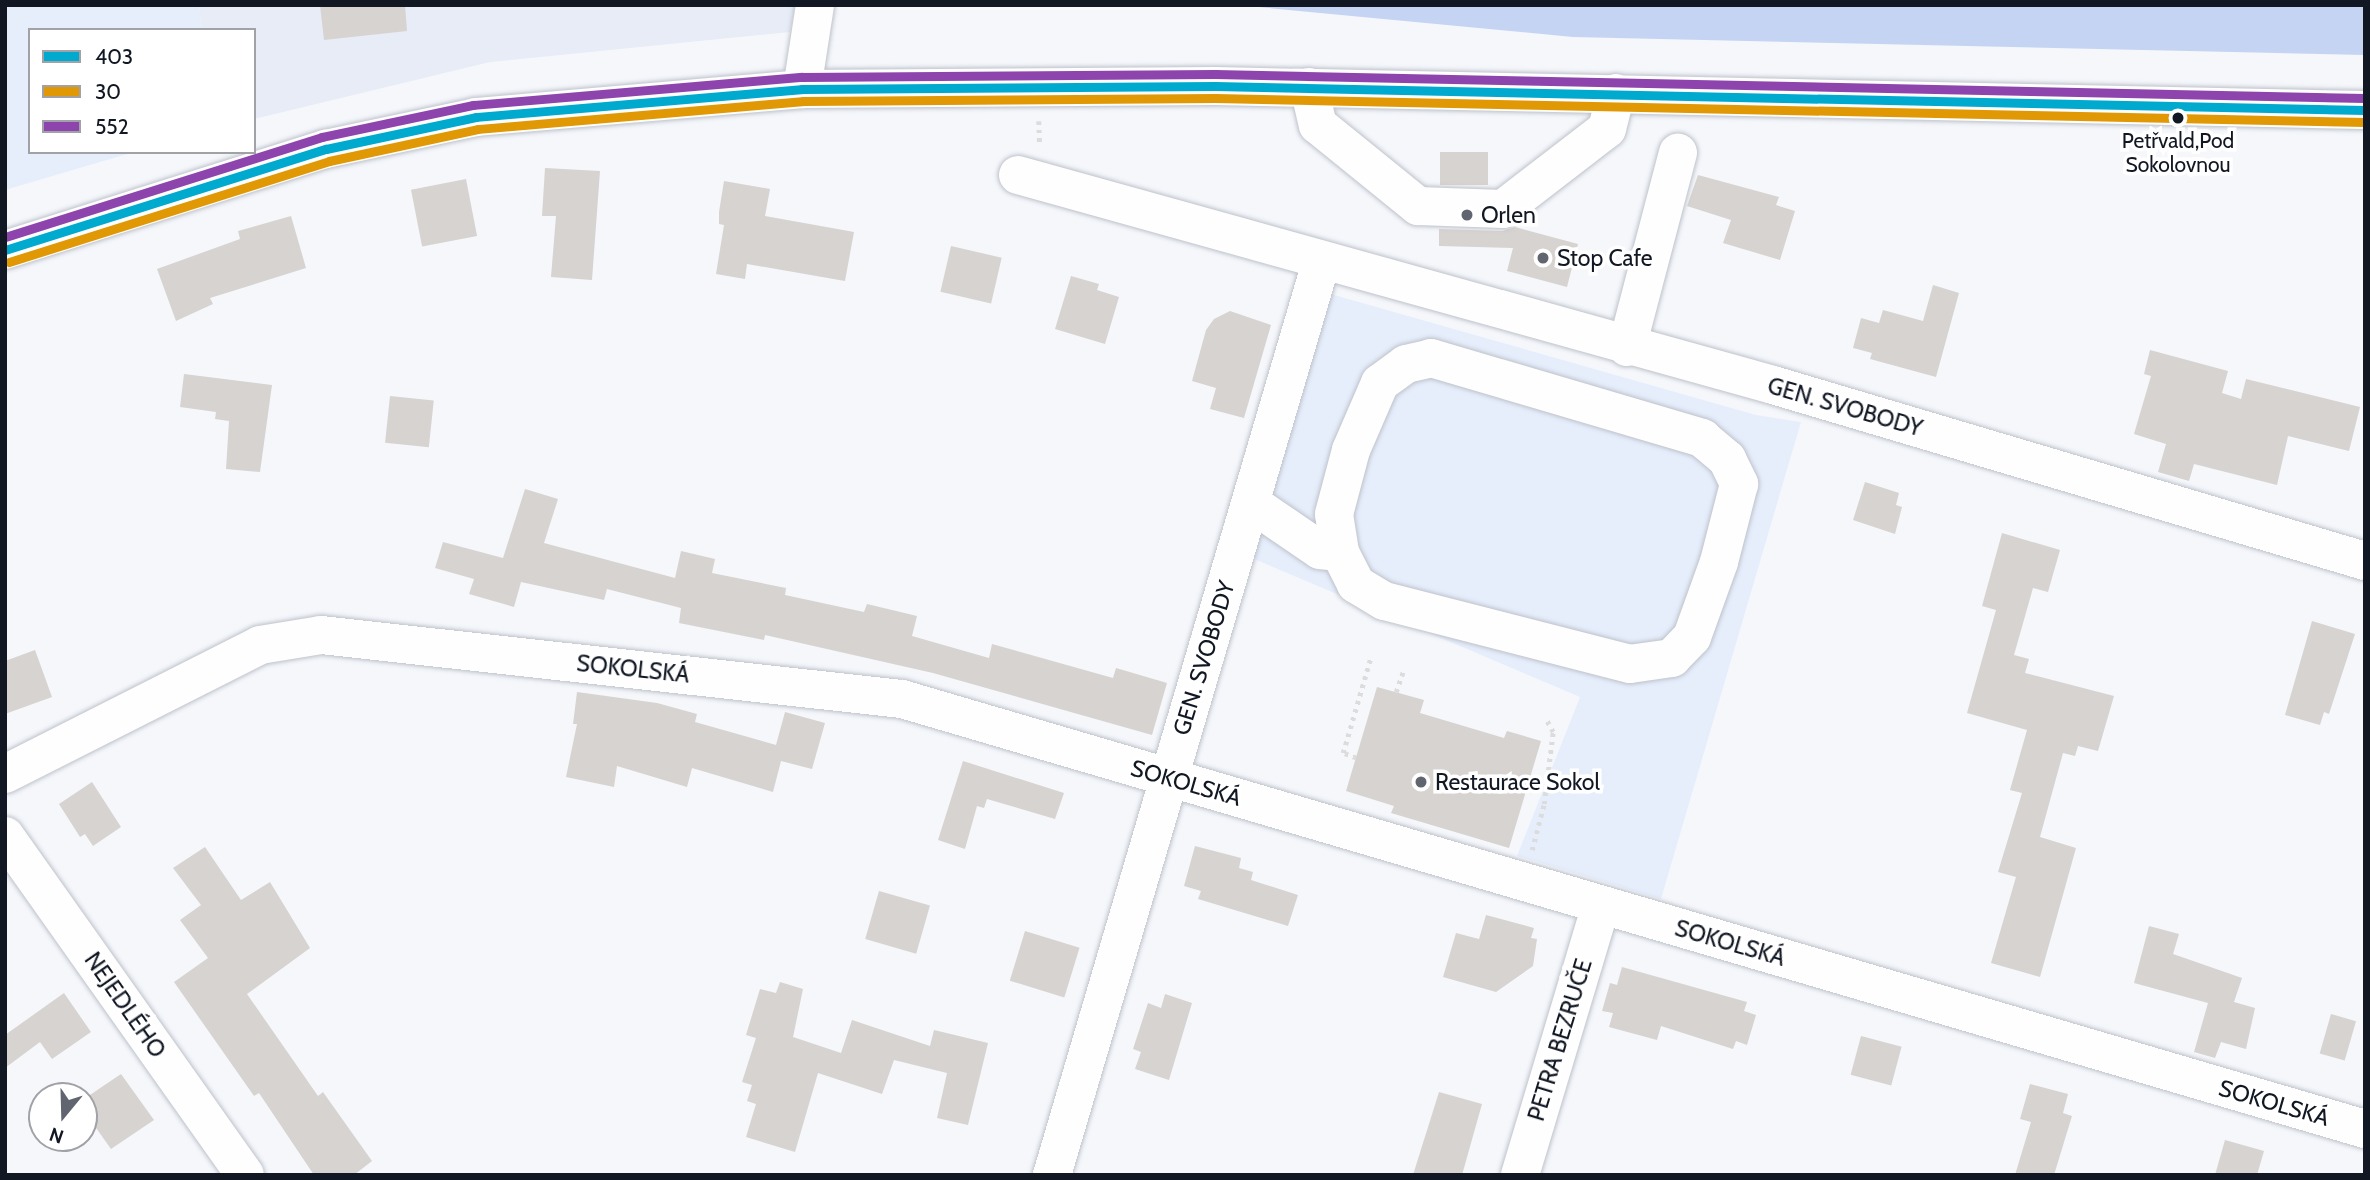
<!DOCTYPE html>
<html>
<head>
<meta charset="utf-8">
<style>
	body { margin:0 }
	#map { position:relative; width:2370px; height:1180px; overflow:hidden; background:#f5f7fb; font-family:Cabin,sans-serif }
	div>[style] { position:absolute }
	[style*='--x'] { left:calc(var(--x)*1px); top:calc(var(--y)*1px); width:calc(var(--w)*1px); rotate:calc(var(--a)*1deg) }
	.built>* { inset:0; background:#e7ecf7 }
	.green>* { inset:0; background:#e6eefc }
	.forest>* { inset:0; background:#c5d4f2 }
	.building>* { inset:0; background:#d7d3d0; transform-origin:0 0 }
	.path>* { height:4.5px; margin-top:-2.25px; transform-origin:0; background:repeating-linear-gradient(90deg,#dcdcdd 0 3.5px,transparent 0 8.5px) }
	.roads { filter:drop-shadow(0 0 2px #bec2ca) drop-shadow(0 0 2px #bec2ca) }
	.minor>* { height:38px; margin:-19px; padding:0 19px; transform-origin:19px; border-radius:19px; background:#fefefe }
	.major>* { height:38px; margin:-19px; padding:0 19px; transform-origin:19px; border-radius:19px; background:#fefefe }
	.bus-1>* { height:9px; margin:-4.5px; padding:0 4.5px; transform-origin:4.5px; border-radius:4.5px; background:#00a9ce }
	.bus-2>* { height:9px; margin:-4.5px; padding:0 4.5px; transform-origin:4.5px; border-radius:4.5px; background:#e09804 }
	.bus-3>* { height:9px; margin:-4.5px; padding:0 4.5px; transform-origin:4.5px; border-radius:4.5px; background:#8e44ad }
	.dots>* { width:19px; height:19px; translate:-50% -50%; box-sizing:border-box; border:4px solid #fff; border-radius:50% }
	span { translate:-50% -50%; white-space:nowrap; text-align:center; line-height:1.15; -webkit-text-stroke:7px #fff; paint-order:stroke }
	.bus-label { font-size:21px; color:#111723 }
	.poi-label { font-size:23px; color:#111723 }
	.left { translate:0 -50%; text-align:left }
	.street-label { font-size:23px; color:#111723 }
	.frame { position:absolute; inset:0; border:7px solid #111723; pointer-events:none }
	.legend { position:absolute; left:28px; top:28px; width:228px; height:126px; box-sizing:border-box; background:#fff; border:2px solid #a0a2a7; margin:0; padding:9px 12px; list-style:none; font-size:21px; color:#111723 }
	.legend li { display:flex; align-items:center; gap:14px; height:35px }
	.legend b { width:35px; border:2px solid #a0a2a7 }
	.north { position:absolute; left:28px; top:1082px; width:70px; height:70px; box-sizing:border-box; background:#fff; border:2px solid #a0a2a7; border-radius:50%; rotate:199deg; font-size:19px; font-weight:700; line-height:28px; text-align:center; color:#111723 }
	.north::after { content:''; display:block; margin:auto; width:24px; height:32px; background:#61656f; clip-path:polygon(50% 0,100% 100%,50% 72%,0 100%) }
</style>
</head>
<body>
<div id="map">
	<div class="built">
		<i style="clip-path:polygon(199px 5px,795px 5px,790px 32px,490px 62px,254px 119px,254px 30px,202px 30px)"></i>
	</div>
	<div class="green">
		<i style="clip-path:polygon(5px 5px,199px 5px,202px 30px,30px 30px,30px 152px,134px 152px,5px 190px)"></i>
		<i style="clip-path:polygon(1327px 293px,1756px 415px,1801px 422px,1661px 899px,1517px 856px,1580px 697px,1252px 558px)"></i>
	</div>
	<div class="forest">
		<i style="clip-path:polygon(1237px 5px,2365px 5px,2365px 55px,1573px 37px)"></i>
	</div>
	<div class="building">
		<i style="clip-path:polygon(320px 5px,405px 5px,407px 31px,324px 40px)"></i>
		<i style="left:1440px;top:152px;width:48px;height:33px"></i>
		<i style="clip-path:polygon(545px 168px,600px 171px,592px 280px,551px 277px,556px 216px,542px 216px)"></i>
		<i style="clip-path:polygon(1698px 175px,1779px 197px,1776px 205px,1795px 211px,1780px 260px,1723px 243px,1731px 220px,1687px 206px)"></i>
		<i style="left:466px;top:179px;width:58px;height:56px;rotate:79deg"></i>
		<i style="clip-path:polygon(724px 181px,770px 189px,765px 216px,854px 232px,845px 281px,747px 264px,745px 279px,716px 274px,724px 225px,719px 224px,719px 212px)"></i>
		<i style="clip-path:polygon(291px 216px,306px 268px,210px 298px,213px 304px,176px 321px,157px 269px,240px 239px,238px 231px)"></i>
		<i style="clip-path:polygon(1515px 227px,1578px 244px,1567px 287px,1507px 271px,1513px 248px,1439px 246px,1439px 229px,1502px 231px)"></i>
		<i style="left:951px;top:246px;width:52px;height:47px;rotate:13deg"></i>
		<i style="clip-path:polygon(1071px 276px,1099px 284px,1097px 290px,1119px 297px,1105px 344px,1055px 329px)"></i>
		<i style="clip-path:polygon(1933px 285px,1959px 293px,1936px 377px,1870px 359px,1872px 353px,1853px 348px,1861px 318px,1879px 323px,1883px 310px,1923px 321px)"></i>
		<i style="clip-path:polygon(1230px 311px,1271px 325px,1244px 418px,1210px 409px,1216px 388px,1192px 381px,1206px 330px,1214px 319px)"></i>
		<i style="clip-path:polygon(2150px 350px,2228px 371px,2222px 393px,2241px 399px,2246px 379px,2360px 407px,2349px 451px,2288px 436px,2277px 485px,2194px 464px,2189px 481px,2158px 472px,2166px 444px,2134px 434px,2151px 376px,2144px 374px)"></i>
		<i style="clip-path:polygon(184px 374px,272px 385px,260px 472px,226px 469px,229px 421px,215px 419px,216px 412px,180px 407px)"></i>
		<i style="left:390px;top:396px;width:44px;height:47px;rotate:6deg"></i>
		<i style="clip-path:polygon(1865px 482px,1899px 493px,1896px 505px,1902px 507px,1895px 534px,1853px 520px)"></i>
		<i style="clip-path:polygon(525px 489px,558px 499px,544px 543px,675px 578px,681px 551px,715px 559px,712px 573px,786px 588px,785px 595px,864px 612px,867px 604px,917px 616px,912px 636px,989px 658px,992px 644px,1113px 678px,1116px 668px,1167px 683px,1152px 735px,933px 673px,765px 635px,764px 640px,679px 623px,681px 608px,607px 589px,604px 600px,521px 582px,514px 607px,469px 594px,474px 579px,435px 568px,443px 542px,503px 558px)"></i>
		<i style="clip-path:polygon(2002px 533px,2060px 550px,2048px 592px,2033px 588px,2014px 655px,2029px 659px,2025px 673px,2114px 696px,2098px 751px,2078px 746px,2075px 756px,2063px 753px,2040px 837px,2076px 848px,2040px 977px,1991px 963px,2016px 877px,1998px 872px,2022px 793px,2010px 790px,2027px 730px,1967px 713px,1996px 610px,1982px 606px)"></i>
		<i style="clip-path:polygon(2312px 621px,2355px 634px,2329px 714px,2324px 712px,2320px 725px,2285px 715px)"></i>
		<i style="clip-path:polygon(35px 650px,52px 697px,5px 714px,5px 661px)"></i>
		<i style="clip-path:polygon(1377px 687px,1424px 700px,1420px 713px,1504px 738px,1507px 731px,1541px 741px,1509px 848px,1391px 813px,1394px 806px,1346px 791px)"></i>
		<i style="clip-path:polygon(577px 692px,657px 703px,697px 714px,695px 722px,776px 745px,785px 712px,825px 723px,812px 769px,781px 761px,773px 792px,692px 768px,687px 787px,617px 766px,614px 787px,566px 777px,577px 724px,573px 724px)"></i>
		<i style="clip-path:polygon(963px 761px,1064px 793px,1055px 819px,987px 799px,984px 808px,977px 806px,965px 849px,938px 840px)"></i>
		<i style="clip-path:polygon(92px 782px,121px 827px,93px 846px,85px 834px,80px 837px,59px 804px)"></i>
		<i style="clip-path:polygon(1195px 846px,1241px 858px,1239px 868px,1253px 872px,1251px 880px,1298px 895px,1288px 926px,1198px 899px,1201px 891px,1184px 886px)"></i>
		<i style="clip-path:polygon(205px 847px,241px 900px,270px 882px,310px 948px,247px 994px,318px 1096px,323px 1092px,372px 1161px,354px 1175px,314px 1175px,259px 1093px,254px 1096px,174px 982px,208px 958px,180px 920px,201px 905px,173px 868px)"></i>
		<i style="left:879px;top:891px;width:53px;height:50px;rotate:16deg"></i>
		<i style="clip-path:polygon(1486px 915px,1534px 928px,1531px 938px,1537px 939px,1533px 966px,1496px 992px,1443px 977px,1456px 933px,1479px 939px)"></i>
		<i style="clip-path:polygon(2149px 926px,2179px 934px,2173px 954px,2242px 978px,2234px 1002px,2255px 1008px,2246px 1049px,2221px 1042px,2215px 1058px,2194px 1052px,2208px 1003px,2134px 983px)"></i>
		<i style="left:1025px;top:931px;width:57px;height:52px;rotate:17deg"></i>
		<i style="clip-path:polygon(1622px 967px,1747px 1002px,1744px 1011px,1756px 1015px,1747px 1045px,1736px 1041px,1733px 1049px,1661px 1026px,1657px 1040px,1609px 1027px,1613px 1013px,1602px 1011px,1610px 983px,1617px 985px)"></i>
		<i style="clip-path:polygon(780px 982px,803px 989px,793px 1037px,841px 1053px,852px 1020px,930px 1046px,934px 1030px,988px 1043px,968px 1125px,937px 1118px,947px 1073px,894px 1060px,882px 1094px,818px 1073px,795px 1152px,746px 1137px,756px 1104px,747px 1101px,752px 1085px,742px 1082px,756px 1038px,746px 1035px,760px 989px,776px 993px)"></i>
		<i style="clip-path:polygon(64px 993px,91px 1032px,52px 1059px,40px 1042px,5px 1068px,5px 1035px)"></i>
		<i style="clip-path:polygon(1165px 994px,1192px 1003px,1169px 1080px,1135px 1069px,1141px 1052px,1133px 1049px,1148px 1003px,1161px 1008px)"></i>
		<i style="left:2331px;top:1014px;width:26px;height:41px;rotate:16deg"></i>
		<i style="left:1861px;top:1036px;width:42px;height:40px;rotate:15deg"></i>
		<i style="clip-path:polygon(121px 1074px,154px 1120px,111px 1149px,84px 1111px,84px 1099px)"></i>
		<i style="clip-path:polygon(2030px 1084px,2068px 1094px,2063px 1113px,2072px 1116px,2054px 1175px,2015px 1175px,2031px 1122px,2020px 1119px)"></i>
		<i style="clip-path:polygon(1439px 1092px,1482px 1104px,1462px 1175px,1413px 1175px)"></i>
		<i style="clip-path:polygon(2225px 1140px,2264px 1151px,2257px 1175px,2215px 1175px)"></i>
	</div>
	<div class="path">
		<i style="--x:1039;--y:121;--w:23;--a:88"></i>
		<i style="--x:1396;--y:692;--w:21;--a:-71"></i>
		<i style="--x:1356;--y:758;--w:14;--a:-159"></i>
		<i style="--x:1343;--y:753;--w:97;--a:-73.8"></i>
		<i style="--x:1532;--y:850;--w:48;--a:-75.4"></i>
		<i style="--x:1544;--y:804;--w:73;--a:-82.9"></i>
		<i style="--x:1553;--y:732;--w:13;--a:-119"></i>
	</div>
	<div class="roads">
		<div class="minor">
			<i style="--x:1309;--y:87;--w:39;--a:77"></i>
			<i style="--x:1318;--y:125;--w:129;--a:39"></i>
			<i style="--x:1418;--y:206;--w:85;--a:2"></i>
			<i style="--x:1503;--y:209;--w:131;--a:-37.6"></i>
			<i style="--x:1607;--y:129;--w:37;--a:-76"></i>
			<i style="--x:802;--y:89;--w:85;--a:-81.2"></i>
			<i style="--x:1018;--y:175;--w:784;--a:15.54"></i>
			<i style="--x:1773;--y:385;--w:618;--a:16.56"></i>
			<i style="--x:1627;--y:347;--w:201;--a:-75.3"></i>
			<i style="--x:1431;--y:358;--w:283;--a:16.4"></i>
			<i style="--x:1702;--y:438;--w:33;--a:40"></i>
			<i style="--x:1727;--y:459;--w:28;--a:64"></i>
			<i style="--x:1739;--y:484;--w:81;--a:104.4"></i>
			<i style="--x:1719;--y:562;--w:80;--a:109.8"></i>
			<i style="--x:1692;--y:637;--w:29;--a:134"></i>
			<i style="--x:1672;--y:658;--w:42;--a:171.9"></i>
			<i style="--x:1630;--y:664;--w:254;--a:-165.6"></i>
			<i style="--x:1384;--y:601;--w:33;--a:-149"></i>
			<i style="--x:1356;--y:584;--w:36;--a:-117"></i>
			<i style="--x:1340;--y:552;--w:38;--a:-99"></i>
			<i style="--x:1334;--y:514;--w:66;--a:-75.1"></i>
			<i style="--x:1351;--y:450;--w:73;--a:-66.6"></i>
			<i style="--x:1380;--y:383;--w:32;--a:-36"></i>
			<i style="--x:1406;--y:364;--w:26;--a:-13"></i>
			<i style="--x:1251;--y:503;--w:83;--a:34.3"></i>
			<i style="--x:1320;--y:550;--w:20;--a:6"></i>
			<i style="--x:5;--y:774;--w:286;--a:-26.8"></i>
			<i style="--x:260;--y:645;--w:62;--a:-9.3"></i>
			<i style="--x:321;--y:635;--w:585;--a:6.29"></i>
			<i style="--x:902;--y:699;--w:1525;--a:16.38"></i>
			<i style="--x:5;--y:836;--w:415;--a:54.7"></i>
			<i style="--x:1052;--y:1175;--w:951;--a:-73.57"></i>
			<i style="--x:1520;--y:1175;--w:282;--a:-73.3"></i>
		</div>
		<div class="major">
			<i style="--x:5;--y:250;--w:337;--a:-17.5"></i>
			<i style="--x:326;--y:149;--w:153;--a:-12"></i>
			<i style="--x:476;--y:117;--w:327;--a:-4.9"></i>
			<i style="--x:802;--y:89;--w:413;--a:-0.4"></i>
			<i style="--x:1215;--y:86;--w:1150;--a:1.2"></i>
		</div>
	</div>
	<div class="bus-1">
		<i style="--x:5;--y:250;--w:337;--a:-17.5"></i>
		<i style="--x:326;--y:149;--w:153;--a:-12"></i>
		<i style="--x:476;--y:117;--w:327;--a:-4.9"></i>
		<i style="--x:802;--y:89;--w:413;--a:-0.4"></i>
		<i style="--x:1215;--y:86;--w:1150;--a:1.2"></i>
	</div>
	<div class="bus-2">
		<i style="--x:9;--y:262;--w:336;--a:-17.5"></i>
		<i style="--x:329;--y:161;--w:152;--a:-12.1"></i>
		<i style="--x:478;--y:129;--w:326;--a:-4.9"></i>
		<i style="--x:803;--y:101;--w:412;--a:-0.4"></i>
		<i style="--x:1215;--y:98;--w:1150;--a:1.2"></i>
	</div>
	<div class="bus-3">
		<i style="--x:5;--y:237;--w:332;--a:-17.5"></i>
		<i style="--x:322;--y:137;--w:154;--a:-12"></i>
		<i style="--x:473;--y:105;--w:329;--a:-4.9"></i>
		<i style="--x:801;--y:77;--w:414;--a:-0.4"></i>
		<i style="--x:1215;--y:74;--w:1150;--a:1.2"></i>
	</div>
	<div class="dots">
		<i style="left:2178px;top:118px;background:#111723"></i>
		<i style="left:1467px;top:215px;background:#61656f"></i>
		<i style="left:1543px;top:258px;background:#61656f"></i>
		<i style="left:1421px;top:782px;background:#61656f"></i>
	</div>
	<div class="bus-label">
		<span style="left:2178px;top:153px">Petřvald,Pod<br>Sokolovnou</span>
	</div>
	<div class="poi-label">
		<span class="left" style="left:1481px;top:215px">Orlen</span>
		<span class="left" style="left:1557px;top:258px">Stop Cafe</span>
		<span class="left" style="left:1435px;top:782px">Restaurace Sokol</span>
	</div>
	<div class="street-label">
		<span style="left:1845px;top:407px;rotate:16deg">GEN. SVOBODY</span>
		<span style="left:1204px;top:658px;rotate:-73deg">GEN. SVOBODY</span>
		<span style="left:633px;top:669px;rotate:6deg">SOKOLSKÁ</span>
		<span style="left:1186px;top:783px;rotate:16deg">SOKOLSKÁ</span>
		<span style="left:1730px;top:943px;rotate:16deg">SOKOLSKÁ</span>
		<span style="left:125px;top:1005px;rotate:55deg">NEJEDLÉHO</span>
		<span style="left:1560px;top:1040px;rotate:-73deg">PETRA BEZRUČE</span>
		<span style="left:2274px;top:1103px;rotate:16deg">SOKOLSKÁ</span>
	</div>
	<div class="frame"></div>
	<ul class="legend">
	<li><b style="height:9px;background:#00a9ce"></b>403</li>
	<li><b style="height:9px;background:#e09804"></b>30</li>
	<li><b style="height:9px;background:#8e44ad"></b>552</li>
	</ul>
	<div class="north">N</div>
</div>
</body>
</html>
